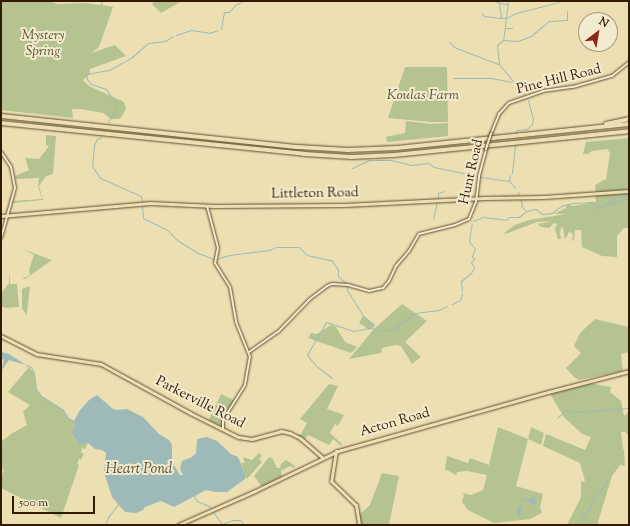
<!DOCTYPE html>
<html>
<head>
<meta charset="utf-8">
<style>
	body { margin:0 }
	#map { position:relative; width:630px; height:526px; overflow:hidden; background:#ece0b3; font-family:"Sorts Mill Goudy",serif }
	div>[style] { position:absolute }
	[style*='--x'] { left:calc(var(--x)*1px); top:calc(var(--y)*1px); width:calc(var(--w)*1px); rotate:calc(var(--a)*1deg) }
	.green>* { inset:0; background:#b4c38f; transform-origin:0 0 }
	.water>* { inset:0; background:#9ebab8 }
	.stream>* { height:1px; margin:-0.5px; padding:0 0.5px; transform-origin:0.5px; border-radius:0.5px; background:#9ebab8 }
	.roads { filter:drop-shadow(0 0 1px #624c2e) drop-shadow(0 0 1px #624c2e) }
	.minor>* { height:2px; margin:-1px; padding:0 1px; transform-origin:1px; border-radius:1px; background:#f3ebce }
	.major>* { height:3px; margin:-1.5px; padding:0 1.5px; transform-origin:1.5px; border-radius:1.5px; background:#ece0b3 }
	.highway>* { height:4px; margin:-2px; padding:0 2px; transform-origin:2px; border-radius:2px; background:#ece0b3 }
	.bridges { filter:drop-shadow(0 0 1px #624c2e) drop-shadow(0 0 1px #624c2e) }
	.minor-bridge>* { height:2px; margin:-1px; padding:0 1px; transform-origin:1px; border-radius:1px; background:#f3ebce }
	span { translate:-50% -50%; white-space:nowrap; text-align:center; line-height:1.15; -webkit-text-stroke:4px #f3ebce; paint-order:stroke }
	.park-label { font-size:14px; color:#5a4d2c; font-style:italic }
	.street-label { font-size:14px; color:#341a02 }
	.water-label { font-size:15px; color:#544a39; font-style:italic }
	.frame { position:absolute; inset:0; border:2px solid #341a02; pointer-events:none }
	.north { position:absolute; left:578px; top:12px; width:40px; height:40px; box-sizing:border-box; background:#f3ebce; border:1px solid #a7977c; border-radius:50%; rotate:31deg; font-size:11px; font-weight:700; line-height:16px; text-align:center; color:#341a02 }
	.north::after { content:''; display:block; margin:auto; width:14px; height:18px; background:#8f2418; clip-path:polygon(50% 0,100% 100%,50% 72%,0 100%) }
	.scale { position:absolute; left:12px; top:496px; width:83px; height:18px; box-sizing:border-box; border:2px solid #341a02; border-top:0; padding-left:5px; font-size:12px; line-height:14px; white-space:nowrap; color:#341a02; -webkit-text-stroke:3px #f3ebce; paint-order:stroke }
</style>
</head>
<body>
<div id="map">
	<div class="green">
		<i style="clip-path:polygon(1px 1px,50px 1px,57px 4px,86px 3px,100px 5px,103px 1px,102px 5px,113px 7px,99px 47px,91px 53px,115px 45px,126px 56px,90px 69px,90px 74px,83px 80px,89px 86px,124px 102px,126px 109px,120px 119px,111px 119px,103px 113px,80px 109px,72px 109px,73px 118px,1px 110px)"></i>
		<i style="clip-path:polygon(154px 1px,182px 1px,161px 13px,152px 4px)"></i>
		<i style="clip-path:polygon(405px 67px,447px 67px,448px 122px,431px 122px,388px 118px)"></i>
		<i style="clip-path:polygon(406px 121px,431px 124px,448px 123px,448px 136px,387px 142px,386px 137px,405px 133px)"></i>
		<i style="clip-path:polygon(46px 135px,56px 136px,53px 174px,46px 176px,39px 186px,43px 200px,13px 203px,13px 201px,42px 199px,38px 186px,39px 178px,16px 179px,15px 176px,29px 170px,25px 158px,39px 159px,49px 146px,46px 145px)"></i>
		<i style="clip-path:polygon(629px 138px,629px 190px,596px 193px,595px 185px,606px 179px,610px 153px,607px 149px,592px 151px,588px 154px,583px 154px,586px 142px)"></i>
		<i style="clip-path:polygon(629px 192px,629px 228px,624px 228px,617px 236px,617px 257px,602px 256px,582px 247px,581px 230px,575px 230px,574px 241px,572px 240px,573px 236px,572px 233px,569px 232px,565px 240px,563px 227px,561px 228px,560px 233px,561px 239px,558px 239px,555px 229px,557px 224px,554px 223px,549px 228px,541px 227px,538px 224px,553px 221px,537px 222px,505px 234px,504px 233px,515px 225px,529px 220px,567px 214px,554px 214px,566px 208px,567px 204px,573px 206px,596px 202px,595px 195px)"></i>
		<i style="clip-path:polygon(22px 249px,52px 260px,25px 279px,22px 279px,30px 275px,29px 270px,34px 255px)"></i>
		<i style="clip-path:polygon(9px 270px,10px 284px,17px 284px,19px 307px,5px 308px,1px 306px,1px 293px,9px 283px)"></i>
		<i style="clip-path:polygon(30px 286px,27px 313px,27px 316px,22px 308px,22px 289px)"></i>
		<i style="clip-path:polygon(402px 304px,427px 321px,405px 342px,421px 357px,412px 364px,401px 346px,395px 345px,382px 348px,381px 353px,349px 359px,374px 329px)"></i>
		<i style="clip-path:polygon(363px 316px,375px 325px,370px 330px,359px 323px)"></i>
		<i style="clip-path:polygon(595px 319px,629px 327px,629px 352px,621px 354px,623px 371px,579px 380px,574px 377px,566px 368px,581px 353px,574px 346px,580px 333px)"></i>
		<i style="clip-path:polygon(331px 325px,336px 327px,345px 342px,357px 347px,351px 353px,308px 338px,311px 333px,317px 334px)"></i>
		<i style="clip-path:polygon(29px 367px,34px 373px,36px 388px,41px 396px,63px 410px,68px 418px,74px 421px,75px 426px,71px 432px,80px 445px,88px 443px,85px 449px,82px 448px,81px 453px,84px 453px,81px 460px,79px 459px,77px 464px,79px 465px,61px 518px,1px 488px,1px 477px,4px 470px,1px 468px,1px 442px,11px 434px,27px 425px,23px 412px,30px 405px,8px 392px)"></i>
		<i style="clip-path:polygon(588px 383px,611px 387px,610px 392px,621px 401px,624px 416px,629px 411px,629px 436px,625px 432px,621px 432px,623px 449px,624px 449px,625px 466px,620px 465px,612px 476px,597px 525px,567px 525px,581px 497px,581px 482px,585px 481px,580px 463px,543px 446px,546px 434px,585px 450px,591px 437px,582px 434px,564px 417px,549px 392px)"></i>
		<i style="clip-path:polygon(329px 384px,338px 386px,327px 409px,344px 415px,338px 426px,335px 424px,330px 433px,342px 444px,341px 446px,333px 439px,329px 445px,308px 435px,304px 440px,297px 435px,301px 434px,307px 423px,300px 419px)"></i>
		<i style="left:221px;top:394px;width:14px;height:29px;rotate:25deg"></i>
		<i style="clip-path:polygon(498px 427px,528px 439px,531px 427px,544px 433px,541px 445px,528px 439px,516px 486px,543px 494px,540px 507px,542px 513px,530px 519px,494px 523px,468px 510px,462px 502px,464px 495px,462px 493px,471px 495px,483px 490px,487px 475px,467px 471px,457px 472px,456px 475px,445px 469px,447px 456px,468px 463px,470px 458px,489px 465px)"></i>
		<i style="clip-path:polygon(259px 453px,262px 456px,259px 459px,262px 462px,247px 479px,241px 463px,245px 463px,243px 457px,252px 460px)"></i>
		<i style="clip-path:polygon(269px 457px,272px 458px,277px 468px,280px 468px,281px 464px,286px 460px,295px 466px,294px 468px,290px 466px,281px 471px,282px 477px,262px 487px,254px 476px)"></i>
		<i style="clip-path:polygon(382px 473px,399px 476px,389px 525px,359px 525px,359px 515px,370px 505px)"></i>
	</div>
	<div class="water">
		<i style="clip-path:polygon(1px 352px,9px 354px,26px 365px,9px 360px,1px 371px,4px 360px,1px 358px)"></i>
		<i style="clip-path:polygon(97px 395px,113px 409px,117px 410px,127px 409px,143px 417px,159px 434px,169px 440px,172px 445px,172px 462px,180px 475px,183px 475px,180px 469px,182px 461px,192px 457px,196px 453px,197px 439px,207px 437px,217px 441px,231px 454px,238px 457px,246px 476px,245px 479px,227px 492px,215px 492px,206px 490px,174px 507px,161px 501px,145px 507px,143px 510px,136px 513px,125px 512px,112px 497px,104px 472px,106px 453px,102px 450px,95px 449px,88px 443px,80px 445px,71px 432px,75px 426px,74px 421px,80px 410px,89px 400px)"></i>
		<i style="clip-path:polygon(535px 497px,536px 504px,534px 505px,527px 500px,522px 501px,520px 515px,518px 516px,517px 507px,521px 506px,523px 499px,530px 499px)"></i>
	</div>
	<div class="stream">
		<i style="--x:495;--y:1;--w:4;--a:27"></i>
		<i style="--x:499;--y:3;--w:15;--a:82"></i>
		<i style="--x:501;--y:18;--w:5;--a:0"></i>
		<i style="--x:506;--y:18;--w:11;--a:-27"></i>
		<i style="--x:516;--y:13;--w:44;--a:-14.3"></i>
		<i style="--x:508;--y:1;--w:39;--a:97"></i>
		<i style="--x:503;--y:40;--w:8;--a:140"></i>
		<i style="--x:497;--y:45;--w:19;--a:84"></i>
		<i style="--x:499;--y:64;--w:43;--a:50.7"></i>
		<i style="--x:499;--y:3;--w:8;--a:7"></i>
		<i style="--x:482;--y:13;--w:4;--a:56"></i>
		<i style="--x:484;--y:16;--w:17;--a:7"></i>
		<i style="--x:505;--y:28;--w:7;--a:0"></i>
		<i style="--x:221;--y:29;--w:17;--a:-80"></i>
		<i style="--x:224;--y:12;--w:5;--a:0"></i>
		<i style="--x:229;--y:12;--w:9;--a:-49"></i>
		<i style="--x:235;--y:5;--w:9;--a:-27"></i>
		<i style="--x:176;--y:35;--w:16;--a:-18"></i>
		<i style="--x:191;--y:30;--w:18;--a:9"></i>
		<i style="--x:209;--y:33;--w:9;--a:-18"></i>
		<i style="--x:503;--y:40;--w:15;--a:4"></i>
		<i style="--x:518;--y:41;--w:14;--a:-21"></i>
		<i style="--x:531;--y:36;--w:23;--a:-40"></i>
		<i style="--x:549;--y:21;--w:18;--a:-3"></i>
		<i style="--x:567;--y:20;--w:9;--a:-90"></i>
		<i style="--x:449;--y:42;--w:7;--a:45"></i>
		<i style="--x:454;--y:47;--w:47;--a:21.1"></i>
		<i style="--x:453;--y:78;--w:38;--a:0"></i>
		<i style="--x:491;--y:78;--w:20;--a:11"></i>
		<i style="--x:108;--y:122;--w:13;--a:-58"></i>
		<i style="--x:115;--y:111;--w:9;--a:-90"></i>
		<i style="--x:115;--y:102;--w:16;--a:-125"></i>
		<i style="--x:106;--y:89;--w:16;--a:-162"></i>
		<i style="--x:91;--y:84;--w:6;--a:-129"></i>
		<i style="--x:87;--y:79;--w:5;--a:-101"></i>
		<i style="--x:86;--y:74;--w:23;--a:-10"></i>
		<i style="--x:109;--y:70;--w:26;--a:-29"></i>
		<i style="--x:132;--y:57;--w:21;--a:-41"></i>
		<i style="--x:148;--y:43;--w:17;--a:-7"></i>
		<i style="--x:165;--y:41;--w:9;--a:-32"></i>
		<i style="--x:515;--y:133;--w:4;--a:-56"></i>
		<i style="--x:517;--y:130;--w:10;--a:-6"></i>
		<i style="--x:527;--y:129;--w:7;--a:-45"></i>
		<i style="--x:532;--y:124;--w:5;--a:-79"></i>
		<i style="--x:533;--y:119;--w:20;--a:-105"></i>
		<i style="--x:101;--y:137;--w:4;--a:153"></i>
		<i style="--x:97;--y:139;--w:7;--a:117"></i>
		<i style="--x:94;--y:145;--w:21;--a:95"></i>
		<i style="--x:92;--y:166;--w:14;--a:56"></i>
		<i style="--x:100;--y:178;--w:45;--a:23.7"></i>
		<i style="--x:141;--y:196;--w:6;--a:81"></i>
		<i style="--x:352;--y:168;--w:19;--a:-25"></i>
		<i style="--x:369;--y:160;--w:22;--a:0"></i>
		<i style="--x:391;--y:160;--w:21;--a:14"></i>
		<i style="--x:411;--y:165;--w:17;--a:-7"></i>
		<i style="--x:428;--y:163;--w:7;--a:34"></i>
		<i style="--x:434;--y:167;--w:44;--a:11.8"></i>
		<i style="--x:512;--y:173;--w:28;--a:-84"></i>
		<i style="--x:510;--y:175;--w:6;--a:99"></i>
		<i style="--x:509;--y:181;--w:9;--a:49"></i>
		<i style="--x:480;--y:177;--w:29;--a:8"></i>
		<i style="--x:518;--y:192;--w:4;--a:76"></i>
		<i style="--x:438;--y:199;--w:6;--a:-90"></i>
		<i style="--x:438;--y:193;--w:6;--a:-18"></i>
		<i style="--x:520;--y:199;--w:5;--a:68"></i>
		<i style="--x:522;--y:204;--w:2;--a:117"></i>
		<i style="--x:521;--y:206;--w:6;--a:45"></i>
		<i style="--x:609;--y:203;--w:4;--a:-63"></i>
		<i style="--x:611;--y:199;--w:3;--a:18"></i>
		<i style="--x:614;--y:200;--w:4;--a:-63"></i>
		<i style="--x:616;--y:196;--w:6;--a:9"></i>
		<i style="--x:622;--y:197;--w:8;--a:-23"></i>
		<i style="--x:603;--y:204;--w:5;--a:-11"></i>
		<i style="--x:142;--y:205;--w:13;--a:86"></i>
		<i style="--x:143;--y:218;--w:25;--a:26"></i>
		<i style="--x:166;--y:229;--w:16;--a:45"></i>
		<i style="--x:177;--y:240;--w:25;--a:32"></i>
		<i style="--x:198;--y:253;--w:17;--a:21"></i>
		<i style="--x:433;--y:219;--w:17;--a:-77"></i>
		<i style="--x:473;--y:221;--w:11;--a:-22"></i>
		<i style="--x:483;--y:217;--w:23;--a:7"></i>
		<i style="--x:506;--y:220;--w:4;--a:-45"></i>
		<i style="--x:509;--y:217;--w:10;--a:0"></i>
		<i style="--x:519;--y:217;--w:9;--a:-41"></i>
		<i style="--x:526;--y:211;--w:10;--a:-11"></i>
		<i style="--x:536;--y:209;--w:8;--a:40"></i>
		<i style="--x:542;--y:214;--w:10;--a:-6"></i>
		<i style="--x:552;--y:213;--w:11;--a:-38"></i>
		<i style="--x:561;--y:206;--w:12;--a:-14"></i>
		<i style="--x:573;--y:203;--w:20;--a:-3"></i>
		<i style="--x:593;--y:202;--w:6;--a:59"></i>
		<i style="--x:596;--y:207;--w:5;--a:0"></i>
		<i style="--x:601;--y:207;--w:29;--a:-18"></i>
		<i style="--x:216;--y:259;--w:14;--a:-17"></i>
		<i style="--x:229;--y:255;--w:40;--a:-7.1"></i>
		<i style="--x:269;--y:250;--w:8;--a:-23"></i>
		<i style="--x:276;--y:247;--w:23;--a:0"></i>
		<i style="--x:299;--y:247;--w:11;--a:45"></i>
		<i style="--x:307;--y:255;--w:26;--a:13"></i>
		<i style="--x:332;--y:261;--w:11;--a:56"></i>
		<i style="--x:338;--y:270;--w:6;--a:90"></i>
		<i style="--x:338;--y:276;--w:12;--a:42"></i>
		<i style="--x:347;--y:286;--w:4;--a:90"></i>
		<i style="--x:347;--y:290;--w:31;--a:58"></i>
		<i style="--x:363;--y:316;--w:13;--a:39"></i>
		<i style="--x:373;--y:324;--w:4;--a:104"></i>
		<i style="--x:372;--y:328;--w:10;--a:17"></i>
		<i style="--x:382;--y:331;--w:11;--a:-10"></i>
		<i style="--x:393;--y:329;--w:27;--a:-36"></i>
		<i style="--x:415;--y:313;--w:24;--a:-7"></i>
		<i style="--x:439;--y:310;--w:9;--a:-27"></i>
		<i style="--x:462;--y:291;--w:10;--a:-96"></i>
		<i style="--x:461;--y:281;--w:13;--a:-39"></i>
		<i style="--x:471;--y:273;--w:7;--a:-63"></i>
		<i style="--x:474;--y:267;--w:6;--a:-121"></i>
		<i style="--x:471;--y:262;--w:4;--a:-45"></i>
		<i style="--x:474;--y:259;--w:4;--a:-124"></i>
		<i style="--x:472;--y:256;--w:8;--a:-67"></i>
		<i style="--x:475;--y:249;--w:10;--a:-127"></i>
		<i style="--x:469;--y:241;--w:18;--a:-81"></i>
		<i style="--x:452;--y:304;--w:9;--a:-27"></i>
		<i style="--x:460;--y:300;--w:7;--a:-74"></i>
		<i style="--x:26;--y:365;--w:5;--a:22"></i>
		<i style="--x:31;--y:367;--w:7;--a:63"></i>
		<i style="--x:34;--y:373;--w:16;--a:83"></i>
		<i style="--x:36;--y:389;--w:9;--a:54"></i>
		<i style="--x:41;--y:396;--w:26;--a:32"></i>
		<i style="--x:63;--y:410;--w:9;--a:58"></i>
		<i style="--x:68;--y:418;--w:7;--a:27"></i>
		<i style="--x:332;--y:378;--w:20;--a:-143"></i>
		<i style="--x:316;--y:366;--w:14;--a:-129"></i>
		<i style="--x:307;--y:355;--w:38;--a:-60"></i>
		<i style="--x:326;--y:322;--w:29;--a:18"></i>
		<i style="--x:354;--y:331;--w:16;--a:-11"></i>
		<i style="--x:557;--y:418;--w:12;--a:-42"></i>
		<i style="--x:566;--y:410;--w:10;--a:11"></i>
		<i style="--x:576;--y:412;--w:53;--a:-4.3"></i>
		<i style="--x:194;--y:496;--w:6;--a:59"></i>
		<i style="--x:197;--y:501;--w:13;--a:23"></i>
		<i style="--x:209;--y:506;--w:5;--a:53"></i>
		<i style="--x:213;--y:512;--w:15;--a:53"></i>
		<i style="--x:222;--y:524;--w:11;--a:-22"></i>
		<i style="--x:232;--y:520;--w:8;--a:0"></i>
		<i style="--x:240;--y:520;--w:6;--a:51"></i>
		<i style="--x:105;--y:525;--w:9;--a:-69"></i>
		<i style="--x:108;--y:517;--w:16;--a:-52"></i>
		<i style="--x:581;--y:525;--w:2;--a:-117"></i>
		<i style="--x:580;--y:523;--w:4;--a:-76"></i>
		<i style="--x:581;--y:519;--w:9;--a:-58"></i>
		<i style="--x:586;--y:511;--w:4;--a:-27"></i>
		<i style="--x:590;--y:509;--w:10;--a:-79"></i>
		<i style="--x:592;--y:499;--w:9;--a:-41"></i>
		<i style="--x:599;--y:493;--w:14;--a:-56"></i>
	</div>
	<div class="roads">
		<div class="minor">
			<i style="--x:491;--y:134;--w:22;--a:-68"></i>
			<i style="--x:499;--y:114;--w:15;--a:-48"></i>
			<i style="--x:509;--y:103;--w:36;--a:-19"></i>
			<i style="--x:543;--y:91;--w:30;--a:-8"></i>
			<i style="--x:573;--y:87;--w:41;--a:-15.8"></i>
			<i style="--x:612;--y:76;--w:22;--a:-39"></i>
			<i style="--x:1;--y:152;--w:18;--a:56"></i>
			<i style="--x:11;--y:167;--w:21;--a:79"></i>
			<i style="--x:15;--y:188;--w:52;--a:105.6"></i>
			<i style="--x:207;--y:206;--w:43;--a:75.3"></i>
			<i style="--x:218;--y:248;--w:15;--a:101"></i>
			<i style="--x:215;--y:263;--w:28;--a:58"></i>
			<i style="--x:230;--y:287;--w:36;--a:80"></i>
			<i style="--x:236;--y:322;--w:37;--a:68"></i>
			<i style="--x:250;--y:356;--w:29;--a:100"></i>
			<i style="--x:245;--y:385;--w:41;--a:122.2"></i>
			<i style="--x:223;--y:420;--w:9;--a:90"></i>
			<i style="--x:249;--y:352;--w:35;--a:-35"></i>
			<i style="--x:278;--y:332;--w:46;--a:-45.9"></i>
			<i style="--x:310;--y:299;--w:21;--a:-37"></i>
			<i style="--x:327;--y:286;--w:5;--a:-22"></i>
			<i style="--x:332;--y:284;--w:16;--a:4"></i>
			<i style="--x:348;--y:285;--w:22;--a:16"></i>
			<i style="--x:369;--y:291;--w:14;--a:-12"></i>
			<i style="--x:383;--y:288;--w:9;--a:-49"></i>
			<i style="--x:389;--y:281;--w:17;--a:-65"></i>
			<i style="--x:396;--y:266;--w:20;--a:-49"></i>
			<i style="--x:409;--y:251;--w:20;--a:-60"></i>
			<i style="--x:419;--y:234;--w:37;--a:-14"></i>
			<i style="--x:455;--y:225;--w:15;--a:-23"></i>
			<i style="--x:469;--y:219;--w:18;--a:-68"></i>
			<i style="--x:476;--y:202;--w:26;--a:-83"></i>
			<i style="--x:479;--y:176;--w:28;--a:-75"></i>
		</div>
		<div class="major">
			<i style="--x:1;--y:216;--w:150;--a:-5"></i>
			<i style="--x:150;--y:203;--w:64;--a:2.7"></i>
			<i style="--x:214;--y:206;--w:130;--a:-0.4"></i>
			<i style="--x:344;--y:205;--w:141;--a:-2.8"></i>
			<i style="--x:485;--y:198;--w:59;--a:-1"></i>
			<i style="--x:544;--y:197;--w:85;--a:-4"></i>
			<i style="--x:1;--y:336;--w:39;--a:27"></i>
			<i style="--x:36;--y:354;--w:66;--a:8.7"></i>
			<i style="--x:101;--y:364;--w:102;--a:28.8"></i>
			<i style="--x:190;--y:413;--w:54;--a:26.6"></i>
			<i style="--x:238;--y:437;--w:14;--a:8"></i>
			<i style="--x:252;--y:439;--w:30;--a:-15"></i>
			<i style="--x:281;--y:431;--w:9;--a:13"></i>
			<i style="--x:290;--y:433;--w:11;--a:27"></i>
			<i style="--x:300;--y:438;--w:30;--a:41"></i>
			<i style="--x:336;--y:451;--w:30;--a:99"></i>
			<i style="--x:331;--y:481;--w:35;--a:44"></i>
			<i style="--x:356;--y:505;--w:20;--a:81"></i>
			<i style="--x:178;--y:525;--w:84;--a:-23.8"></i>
			<i style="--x:255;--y:491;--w:92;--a:-25.7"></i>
			<i style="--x:338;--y:451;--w:218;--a:-15.7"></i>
			<i style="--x:548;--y:392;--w:84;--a:-14.5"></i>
		</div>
		<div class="highway">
			<i style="--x:1;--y:116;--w:299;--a:6"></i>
			<i style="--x:298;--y:147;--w:50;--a:3.4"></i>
			<i style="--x:348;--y:150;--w:49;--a:-2.3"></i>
			<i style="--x:397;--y:148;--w:233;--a:-5.9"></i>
			<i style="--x:1;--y:123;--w:305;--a:5.8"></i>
			<i style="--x:304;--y:154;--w:48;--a:3.6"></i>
			<i style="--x:352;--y:157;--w:42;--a:-2.7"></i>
			<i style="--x:394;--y:155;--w:236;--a:-5.8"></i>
			<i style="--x:606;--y:124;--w:24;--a:-12"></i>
		</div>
	</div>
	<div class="bridges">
		<div class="minor-bridge">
			<i style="--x:486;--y:149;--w:16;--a:-72"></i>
		</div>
	</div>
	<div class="park-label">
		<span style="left:43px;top:44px">Mystery<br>Spring</span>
		<span style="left:423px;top:96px">Koulas Farm</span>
	</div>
	<div class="street-label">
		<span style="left:559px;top:80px;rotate:-14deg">Pine Hill Road</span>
		<span style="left:472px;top:172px;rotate:-77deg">Hunt Road</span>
		<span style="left:315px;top:194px;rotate:-1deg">Littleton Road</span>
		<span style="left:200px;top:403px;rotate:27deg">Parkerville Road</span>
		<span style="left:395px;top:423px;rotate:-16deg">Acton Road</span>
	</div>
	<div class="water-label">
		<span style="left:139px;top:470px">Heart Pond</span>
	</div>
	<div class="frame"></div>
	<div class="north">N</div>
	<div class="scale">500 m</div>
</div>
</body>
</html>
